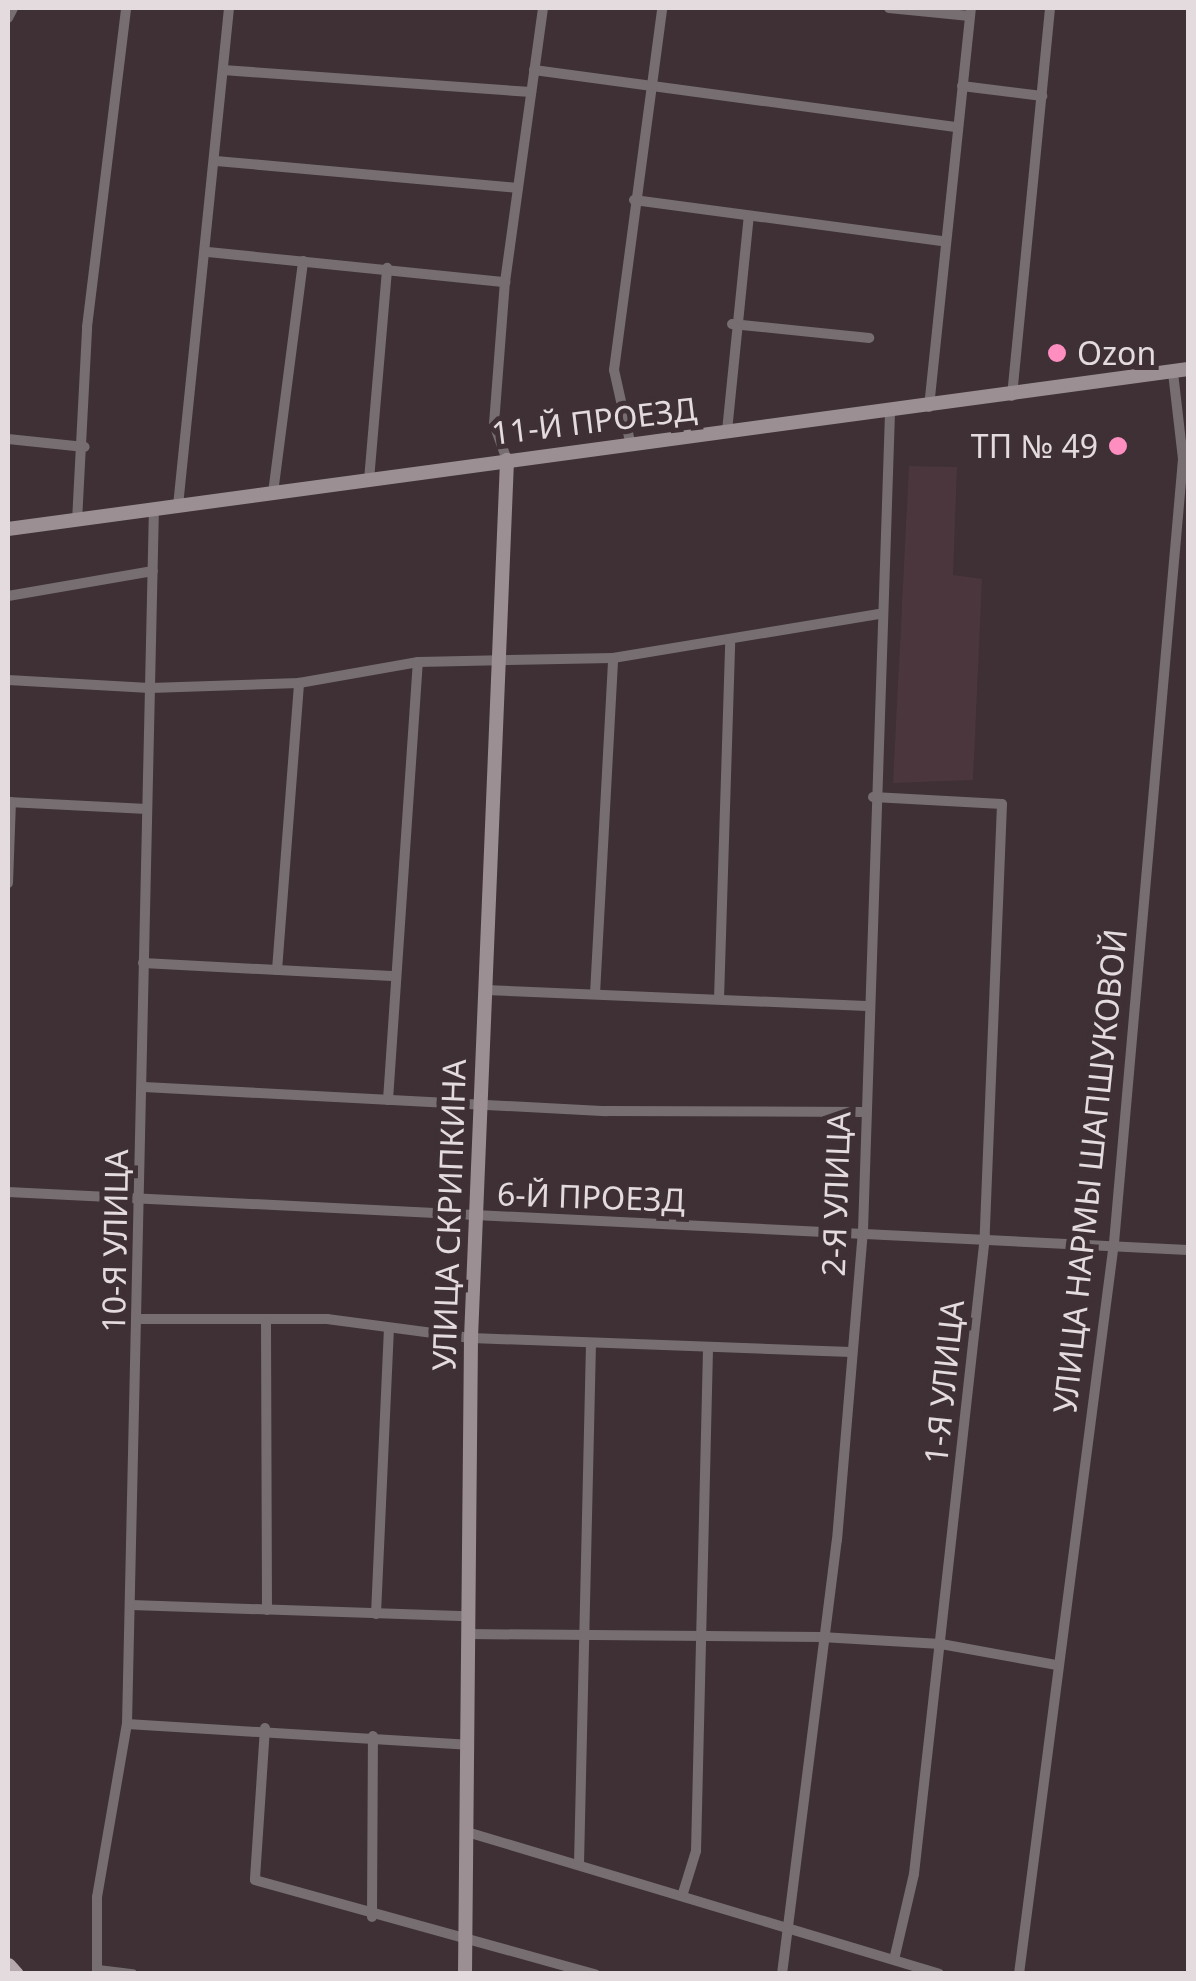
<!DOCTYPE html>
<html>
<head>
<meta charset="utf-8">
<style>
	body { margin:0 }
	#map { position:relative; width:1196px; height:1981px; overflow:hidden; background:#3e3035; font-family:"Noto Sans",sans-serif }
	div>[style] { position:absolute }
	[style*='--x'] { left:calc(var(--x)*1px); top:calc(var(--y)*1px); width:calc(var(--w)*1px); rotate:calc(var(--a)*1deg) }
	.built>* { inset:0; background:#4b363e }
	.street>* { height:10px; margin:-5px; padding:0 5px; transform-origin:5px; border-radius:5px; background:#766e71 }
	.secondary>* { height:14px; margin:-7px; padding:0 7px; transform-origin:7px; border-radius:7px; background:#9b8f93 }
	.primary>* { height:15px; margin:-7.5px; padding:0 7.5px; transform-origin:7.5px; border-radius:7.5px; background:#b7a8ad }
	.dots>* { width:28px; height:28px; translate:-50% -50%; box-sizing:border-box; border:5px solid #3e3035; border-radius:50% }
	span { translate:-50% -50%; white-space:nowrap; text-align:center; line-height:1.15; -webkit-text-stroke:10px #3e3035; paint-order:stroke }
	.poi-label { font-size:32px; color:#e4dbde }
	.left { translate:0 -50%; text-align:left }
	.right { translate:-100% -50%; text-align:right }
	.street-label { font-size:32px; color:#e4dbde }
	.frame { position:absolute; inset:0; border:10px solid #e4dbde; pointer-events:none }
</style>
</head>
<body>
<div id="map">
	<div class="built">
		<i style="clip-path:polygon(909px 466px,957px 467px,953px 575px,982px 579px,973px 780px,893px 783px)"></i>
	</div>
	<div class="street">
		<i style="--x:889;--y:8;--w:81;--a:5.6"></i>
		<i style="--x:8;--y:18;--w:11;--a:-63"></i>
		<i style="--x:223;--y:70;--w:309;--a:4.1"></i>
		<i style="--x:534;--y:70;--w:427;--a:7.7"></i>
		<i style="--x:962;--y:86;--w:81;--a:7.1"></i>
		<i style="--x:216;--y:161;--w:303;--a:5.1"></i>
		<i style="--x:634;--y:200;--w:312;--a:7.6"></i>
		<i style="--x:208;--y:252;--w:299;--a:5.8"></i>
		<i style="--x:732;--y:324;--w:138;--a:5.8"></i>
		<i style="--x:1012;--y:396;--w:390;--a:-84.4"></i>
		<i style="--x:929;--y:407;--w:401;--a:-84"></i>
		<i style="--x:727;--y:431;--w:216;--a:-84.2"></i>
		<i style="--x:8;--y:439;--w:77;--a:5.9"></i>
		<i style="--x:631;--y:446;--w:78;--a:-102.6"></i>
		<i style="--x:614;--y:370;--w:365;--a:-82.4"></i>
		<i style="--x:507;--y:460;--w:38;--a:-110"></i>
		<i style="--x:494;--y:424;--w:142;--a:-85.6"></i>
		<i style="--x:505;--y:282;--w:277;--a:-82.1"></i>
		<i style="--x:369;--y:480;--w:213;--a:-85.1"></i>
		<i style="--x:273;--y:493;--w:234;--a:-82.6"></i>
		<i style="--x:178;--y:506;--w:501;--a:-84.15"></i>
		<i style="--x:77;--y:521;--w:194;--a:-87"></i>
		<i style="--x:87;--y:327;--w:321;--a:-83"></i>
		<i style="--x:8;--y:596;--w:147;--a:-9.8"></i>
		<i style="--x:8;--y:680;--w:142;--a:3.2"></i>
		<i style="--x:150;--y:688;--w:149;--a:-1.9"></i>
		<i style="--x:299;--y:683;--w:121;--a:-10"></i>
		<i style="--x:418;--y:662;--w:195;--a:-1.2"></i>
		<i style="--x:613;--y:658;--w:271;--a:-9.4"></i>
		<i style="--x:873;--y:797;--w:129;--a:3.1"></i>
		<i style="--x:1002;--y:804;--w:432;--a:92.3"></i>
		<i style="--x:985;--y:1236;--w:642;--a:96.35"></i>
		<i style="--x:914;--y:1874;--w:88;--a:103.1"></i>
		<i style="--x:8;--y:802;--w:139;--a:2.9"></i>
		<i style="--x:8;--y:883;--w:81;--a:-87.9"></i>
		<i style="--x:143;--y:963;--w:249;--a:3"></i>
		<i style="--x:277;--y:970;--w:288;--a:-85.6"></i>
		<i style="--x:486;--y:990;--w:381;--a:2.4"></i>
		<i style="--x:595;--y:994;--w:336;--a:-86.9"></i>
		<i style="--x:719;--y:999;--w:356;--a:-88.2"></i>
		<i style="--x:144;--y:1087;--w:463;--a:3"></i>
		<i style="--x:606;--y:1111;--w:259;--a:0.2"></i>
		<i style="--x:388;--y:1100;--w:439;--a:-86.1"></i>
		<i style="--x:8;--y:1192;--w:1181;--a:2.81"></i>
		<i style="--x:138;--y:1319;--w:189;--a:0"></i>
		<i style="--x:327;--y:1319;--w:145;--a:7.5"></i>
		<i style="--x:471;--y:1338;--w:380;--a:2.1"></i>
		<i style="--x:266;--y:1324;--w:286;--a:89.8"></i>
		<i style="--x:131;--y:1605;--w:336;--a:1.9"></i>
		<i style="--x:376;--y:1614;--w:286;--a:-87.4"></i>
		<i style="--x:467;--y:1634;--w:354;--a:0.5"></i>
		<i style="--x:821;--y:1637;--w:120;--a:3.3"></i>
		<i style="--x:941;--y:1644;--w:118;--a:10.3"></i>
		<i style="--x:127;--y:1724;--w:341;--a:3.5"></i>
		<i style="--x:265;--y:1728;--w:152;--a:93.8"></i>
		<i style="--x:255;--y:1880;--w:353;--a:15.5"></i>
		<i style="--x:467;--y:1832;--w:493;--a:16.7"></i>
		<i style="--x:579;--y:1864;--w:520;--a:-88.68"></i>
		<i style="--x:683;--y:1893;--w:44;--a:-72.8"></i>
		<i style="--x:696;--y:1851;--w:502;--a:-88.63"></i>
		<i style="--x:372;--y:1917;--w:181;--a:-89.7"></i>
		<i style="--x:98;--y:1970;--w:35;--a:7"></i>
		<i style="--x:97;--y:1974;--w:77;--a:-90"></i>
		<i style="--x:97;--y:1897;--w:176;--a:-80.2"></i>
		<i style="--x:127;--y:1724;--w:1214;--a:-88.73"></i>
		<i style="--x:782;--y:1974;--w:437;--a:-82.8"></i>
		<i style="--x:837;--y:1540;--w:310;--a:-85.2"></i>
		<i style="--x:863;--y:1231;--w:818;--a:-88.11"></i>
		<i style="--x:1019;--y:1974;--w:737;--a:-82.6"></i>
		<i style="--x:1114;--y:1243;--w:787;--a:-84.97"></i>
		<i style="--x:1183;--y:459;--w:88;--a:-96.6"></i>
	</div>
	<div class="secondary">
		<i style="--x:8;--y:529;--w:1191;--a:-7.72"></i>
		<i style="--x:465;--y:1974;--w:636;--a:-89.46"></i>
		<i style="--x:471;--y:1338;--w:879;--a:-87.65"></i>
	</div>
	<div class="primary">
		<i style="--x:8;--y:1965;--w:12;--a:48"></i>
	</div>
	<div class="dots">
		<i style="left:1057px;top:353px;background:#fd8ebf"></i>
		<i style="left:1118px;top:446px;background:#fd8ebf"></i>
	</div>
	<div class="poi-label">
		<span class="left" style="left:1077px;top:353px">Ozon</span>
		<span class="right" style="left:1098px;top:446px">ТП № 49</span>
	</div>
	<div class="street-label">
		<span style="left:594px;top:421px;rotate:-7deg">11-Й ПРОЕЗД</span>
		<span style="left:1090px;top:1171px;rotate:-84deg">УЛИЦА НАРМЫ ШАПШУКОВОЙ</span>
		<span style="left:836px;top:1194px;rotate:-88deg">2-Я УЛИЦА</span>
		<span style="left:591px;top:1197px;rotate:2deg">6-Й ПРОЕЗД</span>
		<span style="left:449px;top:1215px;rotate:-88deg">УЛИЦА СКРИПКИНА</span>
		<span style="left:115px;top:1241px;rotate:-89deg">10-Я УЛИЦА</span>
		<span style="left:944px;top:1382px;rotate:-84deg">1-Я УЛИЦА</span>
	</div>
	<div class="frame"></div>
</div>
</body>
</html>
